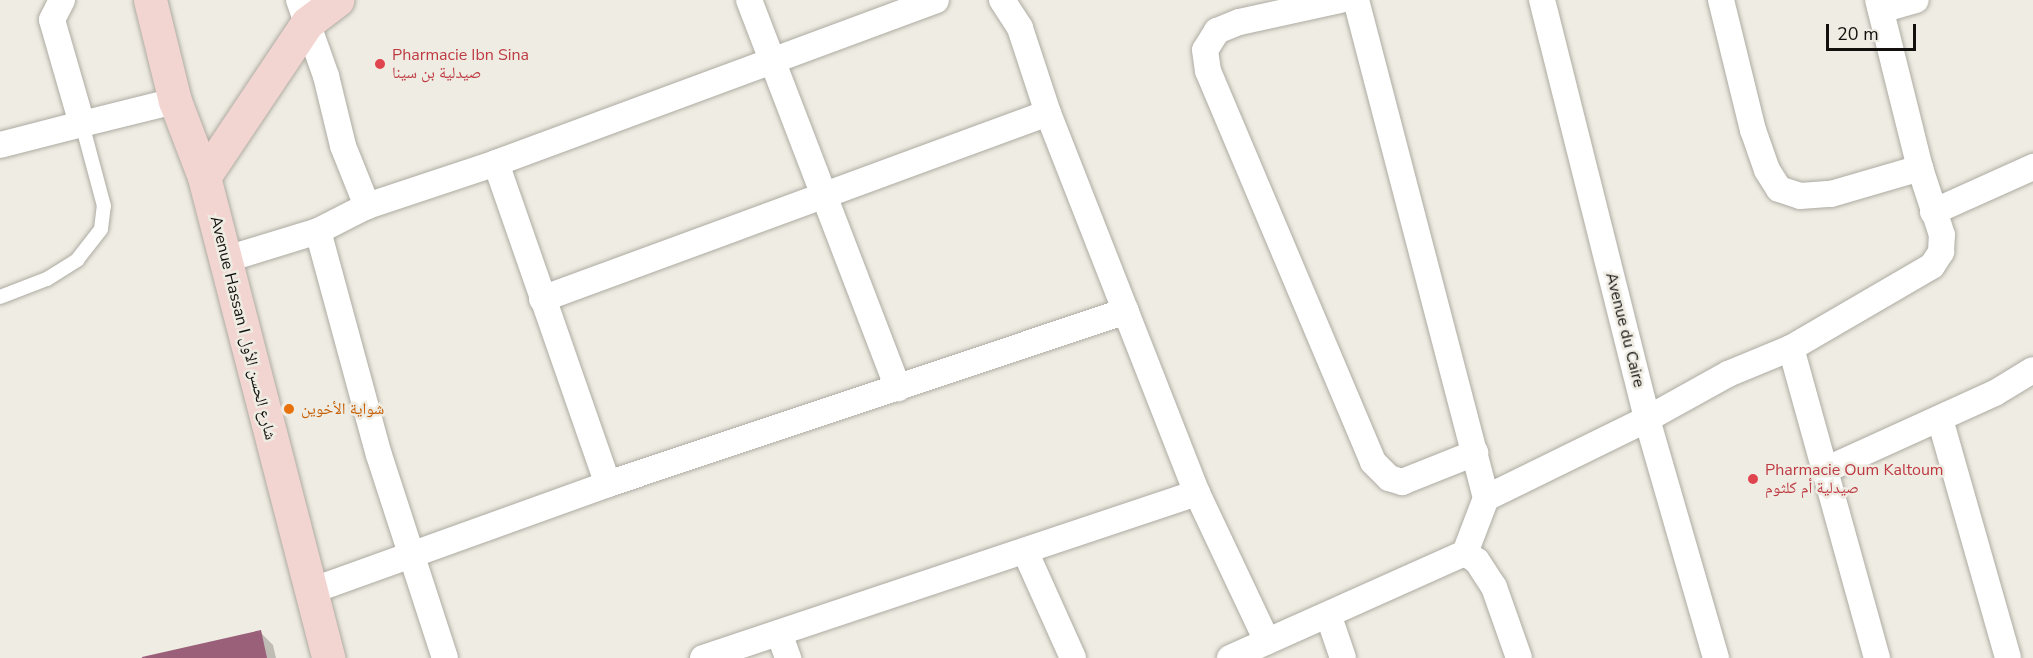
<!DOCTYPE html>
<html>
<head>
<meta charset="utf-8">
<style>
	body { margin:0 }
	#map { position:relative; width:2033px; height:658px; overflow:hidden; background:#efece3; font-family:"Nunito Sans","Noto Naskh Arabic",sans-serif }
	div>[style] { position:absolute }
	[style*='--x'] { left:calc(var(--x)*1px); top:calc(var(--y)*1px); width:calc(var(--w)*1px); rotate:calc(var(--a)*1deg) }
	.shadow>* { inset:0; background:#0003 }
	.building>* { inset:0; background:#9a6079 }
	.roads { filter:drop-shadow(0 0 2px #adaba2) drop-shadow(0 0 2px #adaba2) }
	.lane>* { height:14px; margin:-7px; padding:0 7px; transform-origin:7px; border-radius:7px; background:#fff }
	.street>* { height:26px; margin:-13px; padding:0 13px; transform-origin:13px; border-radius:13px; background:#fff }
	.secondary>* { height:33px; margin:-16.5px; padding:0 16.5px; transform-origin:16.5px; border-radius:16.5px; background:#f2d5d1 }
	.dots>* { width:16px; height:16px; translate:-50% -50%; box-sizing:border-box; border:3px solid #efece3; border-radius:50% }
	span { translate:-50% -50%; white-space:nowrap; text-align:center; line-height:1.15; -webkit-text-stroke:5px #efece3; paint-order:stroke }
	.health-label { font-size:16px; color:#be3a42 }
	.left { translate:0 -50%; text-align:left }
	.street-label { font-size:16px; color:#11100d }
	.food-label { font-size:16px; color:#c56008 }
	.scale { position:absolute; left:1826px; top:24px; width:90px; height:27px; box-sizing:border-box; border:3px solid #11100d; border-top:0; padding-left:8px; font-size:18px; line-height:21px; white-space:nowrap; color:#11100d; -webkit-text-stroke:4px #efece3; paint-order:stroke }
</style>
</head>
<body>
<div id="map">
	<div class="shadow">
		<i style="clip-path:polygon(260px 632px,273px 645px,276px 658px,145px 658px)"></i>
	</div>
	<div class="building">
		<i style="clip-path:polygon(261px 630px,267px 658px,142px 658px,142px 657px)"></i>
	</div>
	<div class="roads">
		<div class="lane">
			<i style="--x:0;--y:297;--w:50;--a:-21"></i>
			<i style="--x:47;--y:279;--w:36;--a:-32"></i>
			<i style="--x:77;--y:260;--w:39;--a:-52"></i>
			<i style="--x:101;--y:229;--w:23;--a:-83"></i>
			<i style="--x:104;--y:206;--w:85;--a:-105"></i>
		</div>
		<div class="street">
			<i style="--x:62;--y:0;--w:22;--a:117"></i>
			<i style="--x:52;--y:20;--w:108;--a:73.9"></i>
			<i style="--x:82;--y:124;--w:96;--a:-13.9"></i>
			<i style="--x:299;--y:0;--w:81;--a:70.4"></i>
			<i style="--x:326;--y:76;--w:72;--a:76.3"></i>
			<i style="--x:343;--y:146;--w:65;--a:68.2"></i>
			<i style="--x:749;--y:0;--w:416;--a:69"></i>
			<i style="--x:1002;--y:0;--w:33;--a:57"></i>
			<i style="--x:1020;--y:28;--w:89;--a:71.8"></i>
			<i style="--x:1048;--y:113;--w:408;--a:68.6"></i>
			<i style="--x:1197;--y:493;--w:164;--a:64.7"></i>
			<i style="--x:1340;--y:0;--w:103;--a:167.7"></i>
			<i style="--x:1239;--y:22;--w:24;--a:158"></i>
			<i style="--x:1217;--y:31;--w:22;--a:122"></i>
			<i style="--x:1205;--y:50;--w:21;--a:82"></i>
			<i style="--x:1208;--y:71;--w:424;--a:67.1"></i>
			<i style="--x:1373;--y:462;--w:23;--a:45"></i>
			<i style="--x:1389;--y:478;--w:14;--a:17"></i>
			<i style="--x:1402;--y:482;--w:79;--a:-21.7"></i>
			<i style="--x:1356;--y:0;--w:515;--a:75.37"></i>
			<i style="--x:1486;--y:498;--w:59;--a:110.9"></i>
			<i style="--x:1465;--y:553;--w:14;--a:34"></i>
			<i style="--x:1477;--y:561;--w:31;--a:57"></i>
			<i style="--x:1494;--y:587;--w:75;--a:70.6"></i>
			<i style="--x:1542;--y:0;--w:432;--a:75.9"></i>
			<i style="--x:1647;--y:419;--w:249;--a:73.9"></i>
			<i style="--x:1721;--y:0;--w:134;--a:76.2"></i>
			<i style="--x:1753;--y:130;--w:42;--a:70.7"></i>
			<i style="--x:1767;--y:170;--w:22;--a:58"></i>
			<i style="--x:1779;--y:189;--w:22;--a:18"></i>
			<i style="--x:1800;--y:196;--w:31;--a:-4"></i>
			<i style="--x:1831;--y:194;--w:93;--a:-16.3"></i>
			<i style="--x:1881;--y:10;--w:36;--a:-16"></i>
			<i style="--x:0;--y:145;--w:85;--a:-14.4"></i>
			<i style="--x:496;--y:163;--w:340;--a:70.8"></i>
			<i style="--x:1933;--y:212;--w:110;--a:-24.2"></i>
			<i style="--x:318;--y:231;--w:232;--a:74.8"></i>
			<i style="--x:379;--y:455;--w:213;--a:72"></i>
			<i style="--x:227;--y:259;--w:95;--a:-17.1"></i>
			<i style="--x:318;--y:231;--w:55;--a:-27"></i>
			<i style="--x:367;--y:206;--w:136;--a:-18.4"></i>
			<i style="--x:496;--y:163;--w:469;--a:-20.3"></i>
			<i style="--x:542;--y:299;--w:539;--a:-20.18"></i>
			<i style="--x:1791;--y:348;--w:322;--a:74.5"></i>
			<i style="--x:1940;--y:419;--w:248;--a:74.1"></i>
			<i style="--x:1823;--y:471;--w:189;--a:-24.4"></i>
			<i style="--x:1995;--y:393;--w:44;--a:-31.2"></i>
			<i style="--x:1486;--y:498;--w:179;--a:-26.1"></i>
			<i style="--x:1647;--y:419;--w:93;--a:-29.1"></i>
			<i style="--x:1728;--y:374;--w:68;--a:-22.4"></i>
			<i style="--x:1791;--y:348;--w:163;--a:-30.2"></i>
			<i style="--x:1932;--y:266;--w:17;--a:-57"></i>
			<i style="--x:1941;--y:252;--w:17;--a:-87"></i>
			<i style="--x:1942;--y:235;--w:71;--a:-108.2"></i>
			<i style="--x:1920;--y:168;--w:173;--a:-104"></i>
			<i style="--x:1025;--y:551;--w:117;--a:65.8"></i>
			<i style="--x:311;--y:591;--w:316;--a:-19.8"></i>
			<i style="--x:608;--y:484;--w:546;--a:-18.47"></i>
			<i style="--x:1329;--y:617;--w:43;--a:71.1"></i>
			<i style="--x:779;--y:633;--w:27;--a:70"></i>
			<i style="--x:703;--y:658;--w:521;--a:-18.47"></i>
			<i style="--x:1230;--y:658;--w:257;--a:-24.1"></i>
		</div>
		<div class="secondary">
			<i style="--x:150;--y:0;--w:104;--a:76.1"></i>
			<i style="--x:175;--y:101;--w:81;--a:69.1"></i>
			<i style="--x:204;--y:177;--w:497;--a:75.5"></i>
			<i style="--x:204;--y:177;--w:185;--a:-56.2"></i>
			<i style="--x:307;--y:23;--w:38;--a:-37"></i>
		</div>
	</div>
	<div class="dots">
		<i style="left:380px;top:64px;background:#e0444e"></i>
		<i style="left:289px;top:409px;background:#e8710a"></i>
		<i style="left:1753px;top:479px;background:#e0444e"></i>
	</div>
	<div class="health-label">
		<span class="left" style="left:392px;top:64px">Pharmacie Ibn Sina<br>صيدلية بن سينا</span>
		<span class="left" style="left:1765px;top:479px">Pharmacie Oum Kaltoum<br>صيدلية أم كلثوم</span>
	</div>
	<div class="street-label">
		<span style="left:243px;top:328px;rotate:76deg">Avenue Hassan I شارع الحسن الأول</span>
		<span style="left:1625px;top:330px;rotate:76deg">Avenue du Caire</span>
	</div>
	<div class="food-label">
		<span class="left" style="left:301px;top:409px">شواية الأخوين</span>
	</div>
	<div class="scale">20 m</div>
</div>
</body>
</html>
